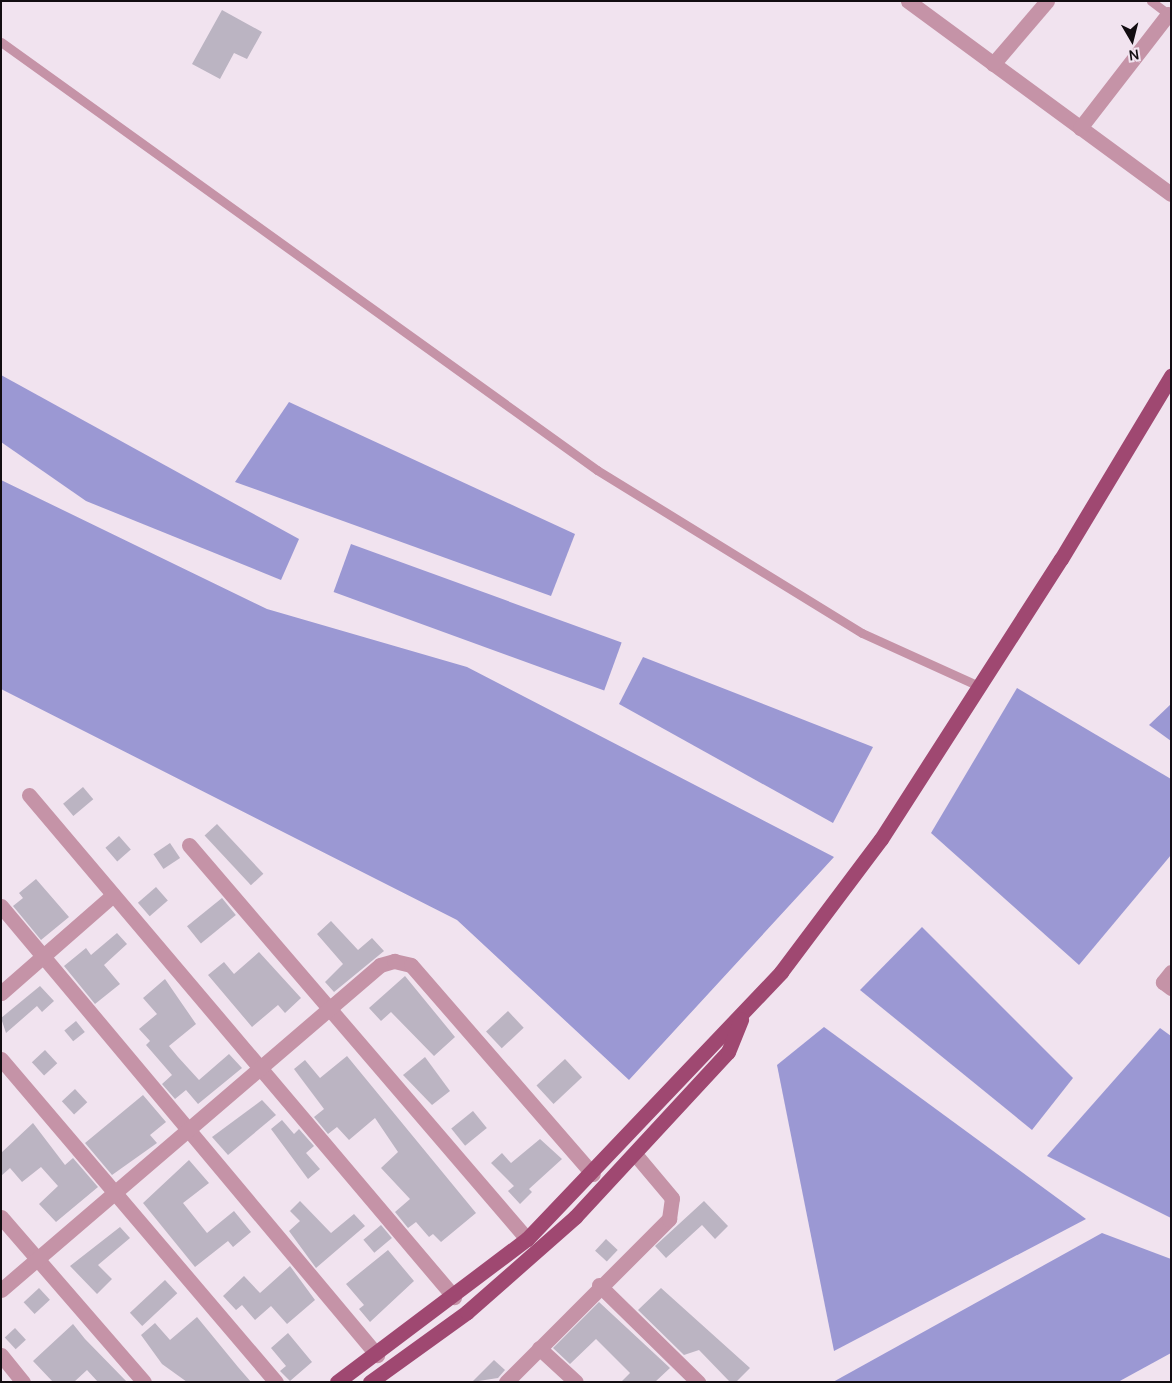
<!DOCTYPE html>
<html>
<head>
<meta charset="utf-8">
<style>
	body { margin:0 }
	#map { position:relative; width:1172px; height:1383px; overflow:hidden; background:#f1e3ef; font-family:Manrope,sans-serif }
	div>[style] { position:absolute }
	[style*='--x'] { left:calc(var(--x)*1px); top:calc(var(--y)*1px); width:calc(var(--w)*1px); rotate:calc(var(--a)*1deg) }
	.water>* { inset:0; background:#9b98d3; transform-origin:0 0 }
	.building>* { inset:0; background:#bbb4c2; transform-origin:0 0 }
	.lane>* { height:9px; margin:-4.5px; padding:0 4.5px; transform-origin:4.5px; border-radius:4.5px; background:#c593a7 }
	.street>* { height:15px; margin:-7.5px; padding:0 7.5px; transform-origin:7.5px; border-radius:7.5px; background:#c593a7 }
	.primary>* { height:15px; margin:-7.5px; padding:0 7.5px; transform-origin:7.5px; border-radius:7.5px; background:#9f4871 }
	span { translate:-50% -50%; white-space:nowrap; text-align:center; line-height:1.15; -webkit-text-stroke:4.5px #f1e3ef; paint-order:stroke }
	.frame { position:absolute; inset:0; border:2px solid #120d11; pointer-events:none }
	.north { position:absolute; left:1107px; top:15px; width:50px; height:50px; -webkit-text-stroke:4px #f1e3ef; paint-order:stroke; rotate:172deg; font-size:14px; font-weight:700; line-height:20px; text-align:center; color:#120d11 }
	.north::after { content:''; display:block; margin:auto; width:18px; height:22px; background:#120d11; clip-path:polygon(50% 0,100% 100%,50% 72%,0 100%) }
</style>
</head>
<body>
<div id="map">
	<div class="water">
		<i style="clip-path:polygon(1px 375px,299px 539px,281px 580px,86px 501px,1px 442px)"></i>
		<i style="clip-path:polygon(289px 402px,575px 534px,551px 596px,235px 482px)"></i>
		<i style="clip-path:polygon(1px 480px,267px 609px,467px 667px,834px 857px,629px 1080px,457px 920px,1px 689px)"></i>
		<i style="left:351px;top:544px;width:288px;height:51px;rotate:20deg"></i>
		<i style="clip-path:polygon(643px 657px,873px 747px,833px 823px,619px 704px)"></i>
		<i style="clip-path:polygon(1017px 688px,1171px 779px,1171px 855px,1079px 965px,931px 833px)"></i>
		<i style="clip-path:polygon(1171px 704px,1171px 741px,1149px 725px)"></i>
		<i style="clip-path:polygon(922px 927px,1073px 1078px,1032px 1130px,860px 990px)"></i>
		<i style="clip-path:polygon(824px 1027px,1086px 1219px,834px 1351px,777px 1065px)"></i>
		<i style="clip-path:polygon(1160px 1028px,1171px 1036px,1171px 1218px,1047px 1156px)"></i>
		<i style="clip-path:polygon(1102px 1233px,1171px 1259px,1171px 1353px,1118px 1382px,833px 1382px)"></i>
	</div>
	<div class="building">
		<i style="clip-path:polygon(222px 10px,262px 32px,247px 59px,234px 53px,220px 79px,192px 64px)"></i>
		<i style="left:83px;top:787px;width:16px;height:26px;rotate:50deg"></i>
		<i style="left:217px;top:824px;width:68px;height:17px;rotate:47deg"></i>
		<i style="left:119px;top:836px;width:18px;height:18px;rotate:49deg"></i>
		<i style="left:170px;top:843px;width:18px;height:20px;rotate:56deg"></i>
		<i style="clip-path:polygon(36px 879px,69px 917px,41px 940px,13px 906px,23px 898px,19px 893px)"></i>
		<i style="left:156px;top:887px;width:18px;height:24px;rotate:49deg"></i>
		<i style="left:222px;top:898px;width:22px;height:45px;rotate:51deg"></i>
		<i style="clip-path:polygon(331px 921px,358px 950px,372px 938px,384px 951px,334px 992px,325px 982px,343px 964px,317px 934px)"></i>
		<i style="clip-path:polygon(117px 933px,127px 944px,104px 965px,120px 984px,95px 1004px,64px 966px,86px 948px,91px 955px)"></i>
		<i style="clip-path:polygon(259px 952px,301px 998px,285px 1013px,278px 1005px,252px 1027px,208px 975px,224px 962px,234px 974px)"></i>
		<i style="clip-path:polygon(405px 976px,455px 1037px,434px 1056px,391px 1012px,381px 1021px,369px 1008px)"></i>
		<i style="clip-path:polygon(165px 979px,196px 1024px,169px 1046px,178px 1057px,199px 1080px,229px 1054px,242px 1068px,198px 1104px,186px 1090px,175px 1099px,162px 1084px,172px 1075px,146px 1045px,150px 1041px,139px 1029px,157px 1014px,143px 998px)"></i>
		<i style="clip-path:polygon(40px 986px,54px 1001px,42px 1012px,37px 1006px,6px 1033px,1px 1018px)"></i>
		<i style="left:508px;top:1011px;width:23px;height:30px;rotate:47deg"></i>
		<i style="left:76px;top:1021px;width:14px;height:15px;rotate:51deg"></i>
		<i style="left:45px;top:1050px;width:18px;height:18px;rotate:47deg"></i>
		<i style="clip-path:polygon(347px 1056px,476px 1213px,441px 1242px,433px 1234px,429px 1237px,416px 1222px,408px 1228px,395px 1212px,410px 1199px,381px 1168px,398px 1152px,375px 1118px,349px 1140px,337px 1127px,328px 1134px,314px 1117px,324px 1109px,294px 1069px,305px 1060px,320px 1078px)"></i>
		<i style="clip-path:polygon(425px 1057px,450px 1091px,432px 1105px,403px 1075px)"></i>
		<i style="left:565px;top:1059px;width:25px;height:39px;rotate:47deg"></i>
		<i style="left:75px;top:1089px;width:18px;height:18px;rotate:47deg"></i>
		<i style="clip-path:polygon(143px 1095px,166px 1122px,150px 1135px,157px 1143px,112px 1175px,85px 1143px)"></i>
		<i style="clip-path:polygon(262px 1100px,276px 1115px,228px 1155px,212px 1137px)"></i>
		<i style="left:473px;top:1111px;width:22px;height:28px;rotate:51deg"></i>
		<i style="clip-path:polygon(282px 1120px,294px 1134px,299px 1129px,314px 1146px,306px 1153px,320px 1169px,308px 1179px,271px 1129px)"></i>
		<i style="clip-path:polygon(33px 1123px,65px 1165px,73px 1158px,98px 1187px,56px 1222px,39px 1204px,58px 1186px,41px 1167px,22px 1182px,10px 1168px,1px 1176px,1px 1153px)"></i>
		<i style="clip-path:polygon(540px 1139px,562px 1159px,529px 1189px,532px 1192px,520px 1204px,508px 1191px,514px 1186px,491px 1163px,502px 1153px,511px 1163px)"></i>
		<i style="clip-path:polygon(189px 1160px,209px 1183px,183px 1203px,207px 1233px,234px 1211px,251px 1232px,233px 1247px,228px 1241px,195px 1267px,143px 1203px)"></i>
		<i style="clip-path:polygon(300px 1201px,331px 1233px,354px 1214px,365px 1226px,316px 1268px,289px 1231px,300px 1221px,290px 1211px)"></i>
		<i style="clip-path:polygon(704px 1201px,728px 1226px,715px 1239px,702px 1225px,666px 1258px,655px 1246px)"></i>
		<i style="left:381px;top:1225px;width:17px;height:23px;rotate:50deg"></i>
		<i style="clip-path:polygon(120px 1227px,130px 1238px,98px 1265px,112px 1279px,97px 1294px,70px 1266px)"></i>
		<i style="left:606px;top:1239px;width:16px;height:16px;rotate:43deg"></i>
		<i style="clip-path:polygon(388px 1250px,414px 1281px,370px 1322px,359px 1309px,364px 1305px,346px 1284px)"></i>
		<i style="clip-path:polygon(290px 1266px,315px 1300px,287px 1324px,271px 1306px,255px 1320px,242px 1305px,236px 1310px,223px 1296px,244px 1276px,260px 1293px)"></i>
		<i style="left:165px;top:1280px;width:18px;height:48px;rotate:47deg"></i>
		<i style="left:39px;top:1288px;width:16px;height:21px;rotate:47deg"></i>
		<i style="clip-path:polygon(661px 1288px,750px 1368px,736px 1382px,730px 1382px,699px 1350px,684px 1355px,638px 1310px)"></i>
		<i style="clip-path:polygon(599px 1302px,670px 1368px,655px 1382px,621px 1382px,630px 1373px,596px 1339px,570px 1364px,553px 1348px)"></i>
		<i style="clip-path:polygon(197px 1317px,238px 1367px,251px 1382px,187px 1382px,162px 1364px,141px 1335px,155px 1323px,170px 1340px)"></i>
		<i style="clip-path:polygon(73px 1324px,85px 1339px,127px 1382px,98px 1382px,87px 1370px,74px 1382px,53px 1382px,33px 1361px)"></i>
		<i style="left:15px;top:1328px;width:16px;height:14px;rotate:47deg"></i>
		<i style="clip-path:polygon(288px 1333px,312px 1362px,290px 1381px,280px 1371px,286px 1366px,271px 1348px)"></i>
		<i style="clip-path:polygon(494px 1360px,505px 1370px,498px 1378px,472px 1382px)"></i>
	</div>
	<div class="lane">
		<i style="--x:1151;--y:1;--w:25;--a:37"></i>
		<i style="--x:1;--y:42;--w:734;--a:35.68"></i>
		<i style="--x:597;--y:470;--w:311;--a:31.6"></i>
		<i style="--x:862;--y:633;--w:128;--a:24.4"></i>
	</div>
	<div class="street">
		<i style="--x:908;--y:1;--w:326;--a:36.3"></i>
		<i style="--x:993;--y:64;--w:83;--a:-49.4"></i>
		<i style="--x:1080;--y:128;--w:144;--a:-52.3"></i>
		<i style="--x:29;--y:795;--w:658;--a:49.75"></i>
		<i style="--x:189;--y:845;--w:519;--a:49.37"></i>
		<i style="--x:1;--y:906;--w:586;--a:50.06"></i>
		<i style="--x:1171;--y:972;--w:13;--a:129"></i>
		<i style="--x:1163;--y:982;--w:10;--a:37"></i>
		<i style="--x:1;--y:993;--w:149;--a:-41.2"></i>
		<i style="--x:1;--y:1059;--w:424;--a:49.6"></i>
		<i style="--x:1;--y:1217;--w:218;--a:49.1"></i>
		<i style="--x:599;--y:1285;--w:139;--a:44.4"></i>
		<i style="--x:1;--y:1290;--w:499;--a:-40.6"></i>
		<i style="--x:380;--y:965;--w:15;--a:-16"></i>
		<i style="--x:394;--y:961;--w:17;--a:13"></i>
		<i style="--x:411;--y:965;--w:277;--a:49"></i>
		<i style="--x:539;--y:1348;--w:50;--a:42.6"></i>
		<i style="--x:1;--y:1355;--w:35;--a:51"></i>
		<i style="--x:506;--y:1382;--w:231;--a:-45"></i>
		<i style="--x:669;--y:1219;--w:21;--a:-82"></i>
		<i style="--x:672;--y:1198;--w:57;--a:-130.1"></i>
	</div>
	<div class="primary">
		<i style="--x:337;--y:1382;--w:238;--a:-37"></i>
		<i style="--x:527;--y:1239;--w:369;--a:-46.4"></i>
		<i style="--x:781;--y:972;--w:166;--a:-53.1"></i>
		<i style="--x:881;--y:839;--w:333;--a:-57.3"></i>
		<i style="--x:1061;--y:559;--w:214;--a:-59"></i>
		<i style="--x:370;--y:1382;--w:120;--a:-35.8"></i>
		<i style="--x:467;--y:1312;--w:144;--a:-41.3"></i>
		<i style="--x:575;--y:1217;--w:225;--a:-47.2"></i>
		<i style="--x:728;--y:1052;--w:35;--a:-68"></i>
	</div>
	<div class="frame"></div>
	<div class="north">N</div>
</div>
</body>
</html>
